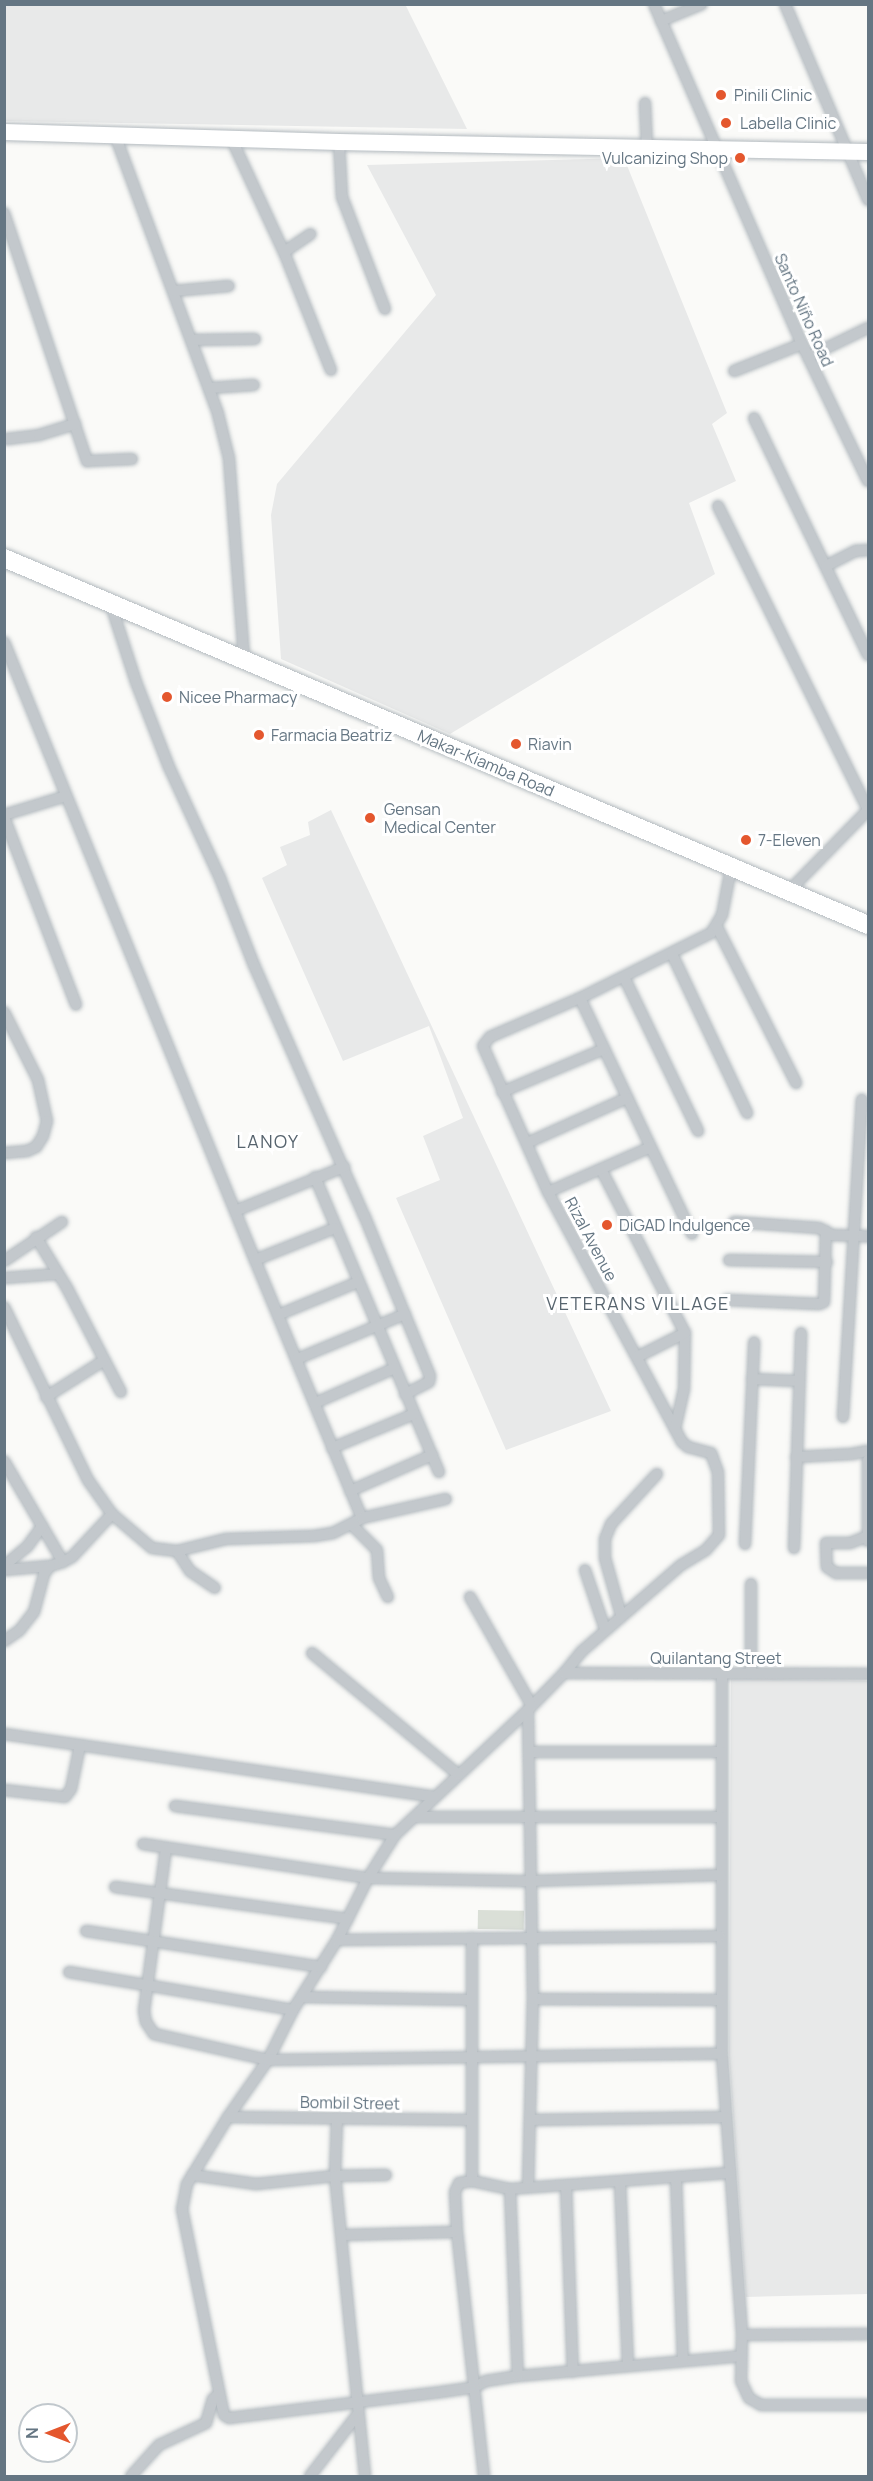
<!DOCTYPE html>
<html>
<head>
<meta charset="utf-8">
<style>
	body { margin:0 }
	#map { position:relative; width:873px; height:2481px; overflow:hidden; background:#fafaf8; font-family:Manrope,sans-serif }
	div>[style] { position:absolute }
	[style*='--x'] { left:calc(var(--x)*1px); top:calc(var(--y)*1px); width:calc(var(--w)*1px); rotate:calc(var(--a)*1deg) }
	.built>* { inset:0; background:#e8e9e9 }
	.green>* { inset:0; background:#dadfd7; transform-origin:0 0 }
	.roads { filter:drop-shadow(0 0 2px #b3babf) drop-shadow(0 0 2px #b3babf) }
	.street>* { height:10px; margin:-5px; padding:0 5px; transform-origin:5px; border-radius:5px; background:#c3c8cc }
	.secondary>* { height:16px; margin:-8px; padding:0 8px; transform-origin:8px; border-radius:8px; background:#fff }
	.primary>* { height:18px; margin:-9px; padding:0 9px; transform-origin:9px; border-radius:9px; background:#fff }
	.dots>* { width:16px; height:16px; translate:-50% -50%; box-sizing:border-box; border:3px solid #fff; border-radius:50% }
	span { translate:-50% -50%; white-space:nowrap; text-align:center; line-height:1.15; -webkit-text-stroke:6px #fff; paint-order:stroke }
	.poi-label { font-size:16px; color:#657683 }
	.left { translate:0 -50%; text-align:left }
	.right { translate:-100% -50%; text-align:right }
	.street-label { font-size:16px; color:#657683 }
	.neighbourhood-label { font-size:18px; color:#57646e; letter-spacing:1.5px }
	.frame { position:absolute; inset:0; border:6px solid #657683; pointer-events:none }
	.north { position:absolute; left:18px; top:2403px; width:60px; height:60px; box-sizing:border-box; background:#fff; border:2px solid #c1c8cd; border-radius:50%; rotate:270deg; font-size:16px; font-weight:700; line-height:24px; text-align:center; color:#657683 }
	.north::after { content:''; display:block; margin:auto; width:21px; height:27px; background:#e4572e; clip-path:polygon(50% 0,100% 100%,50% 72%,0 100%) }
</style>
</head>
<body>
<div id="map">
	<div class="built">
		<i style="clip-path:polygon(405px 4px,467px 129px,5px 121px,5px 5px)"></i>
		<i style="clip-path:polygon(624px 158px,727px 413px,712px 424px,736px 481px,689px 503px,715px 574px,450px 734px,281px 659px,271px 515px,277px 484px,436px 295px,367px 165px)"></i>
		<i style="clip-path:polygon(331px 810px,611px 1411px,506px 1450px,396px 1198px,440px 1180px,423px 1136px,463px 1118px,429px 1026px,343px 1061px,262px 878px,287px 865px,280px 847px,310px 835px,308px 822px)"></i>
		<i style="clip-path:polygon(731px 1678px,868px 1681px,868px 2294px,746px 2297px,729px 2054px)"></i>
	</div>
	<div class="green">
		<i style="left:478px;top:1910px;width:46px;height:19px;rotate:1deg"></i>
	</div>
	<div class="roads">
		<div class="street">
			<i style="--x:654;--y:4;--w:371;--a:66.5"></i>
			<i style="--x:802;--y:344;--w:152;--a:64.3"></i>
			<i style="--x:785;--y:4;--w:213;--a:67"></i>
			<i style="--x:661;--y:21;--w:44;--a:-22.5"></i>
			<i style="--x:645;--y:103;--w:44;--a:87.4"></i>
			<i style="--x:115;--y:135;--w:297;--a:69.7"></i>
			<i style="--x:218;--y:414;--w:45;--a:76"></i>
			<i style="--x:229;--y:458;--w:202;--a:85.7"></i>
			<i style="--x:231;--y:138;--w:126;--a:65.1"></i>
			<i style="--x:284;--y:252;--w:127;--a:68.3"></i>
			<i style="--x:339;--y:142;--w:55;--a:86.9"></i>
			<i style="--x:342;--y:197;--w:120;--a:69"></i>
			<i style="--x:4;--y:213;--w:262;--a:71.5"></i>
			<i style="--x:87;--y:461;--w:45;--a:-2.5"></i>
			<i style="--x:284;--y:252;--w:32;--a:-34"></i>
			<i style="--x:174;--y:291;--w:55;--a:-5.2"></i>
			<i style="--x:192;--y:340;--w:63;--a:-0.9"></i>
			<i style="--x:808;--y:357;--w:67;--a:-25.8"></i>
			<i style="--x:734;--y:371;--w:73;--a:-21.7"></i>
			<i style="--x:210;--y:388;--w:44;--a:-3.9"></i>
			<i style="--x:754;--y:418;--w:263;--a:64.3"></i>
			<i style="--x:7;--y:439;--w:32;--a:-7"></i>
			<i style="--x:39;--y:435;--w:38;--a:-17"></i>
			<i style="--x:718;--y:506;--w:338;--a:63.7"></i>
			<i style="--x:826;--y:566;--w:34;--a:-27"></i>
			<i style="--x:856;--y:551;--w:12;--a:-5"></i>
			<i style="--x:111;--y:605;--w:81;--a:72"></i>
			<i style="--x:136;--y:682;--w:91;--a:68.8"></i>
			<i style="--x:169;--y:767;--w:122;--a:65.3"></i>
			<i style="--x:220;--y:878;--w:93;--a:68.7"></i>
			<i style="--x:254;--y:965;--w:273;--a:66.3"></i>
			<i style="--x:364;--y:1215;--w:174;--a:67.7"></i>
			<i style="--x:430;--y:1376;--w:6;--a:99"></i>
			<i style="--x:429;--y:1382;--w:27;--a:153"></i>
			<i style="--x:4;--y:642;--w:667;--a:67.9"></i>
			<i style="--x:255;--y:1260;--w:279;--a:67.5"></i>
			<i style="--x:4;--y:815;--w:65;--a:-17"></i>
			<i style="--x:4;--y:817;--w:201;--a:69"></i>
			<i style="--x:731;--y:868;--w:48;--a:100.8"></i>
			<i style="--x:722;--y:915;--w:21;--a:121"></i>
			<i style="--x:711;--y:933;--w:146;--a:153.6"></i>
			<i style="--x:580;--y:998;--w:98;--a:156.6"></i>
			<i style="--x:490;--y:1037;--w:11;--a:128"></i>
			<i style="--x:483;--y:1046;--w:160;--a:66"></i>
			<i style="--x:548;--y:1192;--w:284;--a:61.8"></i>
			<i style="--x:682;--y:1442;--w:8;--a:40"></i>
			<i style="--x:688;--y:1447;--w:24;--a:15"></i>
			<i style="--x:711;--y:1453;--w:20;--a:70"></i>
			<i style="--x:718;--y:1472;--w:63;--a:89.1"></i>
			<i style="--x:719;--y:1535;--w:20;--a:131"></i>
			<i style="--x:706;--y:1550;--w:29;--a:149"></i>
			<i style="--x:681;--y:1565;--w:131;--a:139"></i>
			<i style="--x:582;--y:1651;--w:28;--a:129"></i>
			<i style="--x:564;--y:1673;--w:52;--a:134.2"></i>
			<i style="--x:528;--y:1710;--w:183;--a:136.8"></i>
			<i style="--x:395;--y:1835;--w:51;--a:122.1"></i>
			<i style="--x:368;--y:1878;--w:69;--a:116.6"></i>
			<i style="--x:337;--y:1940;--w:83;--a:122.2"></i>
			<i style="--x:293;--y:2010;--w:56;--a:116.6"></i>
			<i style="--x:268;--y:2060;--w:70;--a:125.1"></i>
			<i style="--x:228;--y:2117;--w:79;--a:121.5"></i>
			<i style="--x:187;--y:2184;--w:25;--a:101"></i>
			<i style="--x:182;--y:2209;--w:201;--a:78.5"></i>
			<i style="--x:222;--y:2406;--w:9;--a:77"></i>
			<i style="--x:224;--y:2415;--w:6;--a:31"></i>
			<i style="--x:229;--y:2418;--w:214;--a:-7"></i>
			<i style="--x:441;--y:2392;--w:34;--a:-8"></i>
			<i style="--x:475;--y:2387;--w:13;--a:-29"></i>
			<i style="--x:486;--y:2381;--w:32;--a:-9"></i>
			<i style="--x:518;--y:2376;--w:223;--a:-5.1"></i>
			<i style="--x:788;--y:892;--w:115;--a:-45.7"></i>
			<i style="--x:717;--y:927;--w:175;--a:63.1"></i>
			<i style="--x:672;--y:954;--w:176;--a:64.7"></i>
			<i style="--x:624;--y:977;--w:171;--a:64.3"></i>
			<i style="--x:580;--y:998;--w:261;--a:64.6"></i>
			<i style="--x:4;--y:1012;--w:76;--a:63.4"></i>
			<i style="--x:38;--y:1080;--w:42;--a:77.6"></i>
			<i style="--x:47;--y:1121;--w:16;--a:105"></i>
			<i style="--x:43;--y:1136;--w:13;--a:122"></i>
			<i style="--x:36;--y:1147;--w:10;--a:156"></i>
			<i style="--x:27;--y:1151;--w:23;--a:175"></i>
			<i style="--x:502;--y:1092;--w:111;--a:-22.9"></i>
			<i style="--x:527;--y:1143;--w:110;--a:-24.2"></i>
			<i style="--x:601;--y:1169;--w:184;--a:62.9"></i>
			<i style="--x:685;--y:1333;--w:56;--a:91"></i>
			<i style="--x:684;--y:1389;--w:41;--a:102.7"></i>
			<i style="--x:315;--y:1177;--w:320;--a:67.2"></i>
			<i style="--x:548;--y:1192;--w:112;--a:-23.6"></i>
			<i style="--x:235;--y:1211;--w:118;--a:-22"></i>
			<i style="--x:734;--y:1222;--w:85;--a:4"></i>
			<i style="--x:819;--y:1228;--w:15;--a:28"></i>
			<i style="--x:832;--y:1235;--w:36;--a:2"></i>
			<i style="--x:36;--y:1237;--w:60;--a:58.7"></i>
			<i style="--x:67;--y:1288;--w:117;--a:62.6"></i>
			<i style="--x:255;--y:1260;--w:86;--a:-21.8"></i>
			<i style="--x:729;--y:1260;--w:98;--a:1.2"></i>
			<i style="--x:4;--y:1261;--w:70;--a:-33.9"></i>
			<i style="--x:4;--y:1278;--w:54;--a:-4.2"></i>
			<i style="--x:727;--y:1300;--w:92;--a:2.5"></i>
			<i style="--x:819;--y:1304;--w:5;--a:-22"></i>
			<i style="--x:824;--y:1302;--w:71;--a:-88.4"></i>
			<i style="--x:4;--y:1307;--w:192;--a:64.1"></i>
			<i style="--x:88;--y:1480;--w:42;--a:54.8"></i>
			<i style="--x:278;--y:1315;--w:87;--a:-22.4"></i>
			<i style="--x:637;--y:1357;--w:54;--a:-26.6"></i>
			<i style="--x:297;--y:1359;--w:117;--a:-22.6"></i>
			<i style="--x:752;--y:1379;--w:47;--a:2.4"></i>
			<i style="--x:46;--y:1397;--w:67;--a:-32.3"></i>
			<i style="--x:315;--y:1403;--w:87;--a:-23.6"></i>
			<i style="--x:843;--y:1417;--w:318;--a:-86.6"></i>
			<i style="--x:332;--y:1448;--w:89;--a:-22.5"></i>
			<i style="--x:796;--y:1457;--w:56;--a:-3.1"></i>
			<i style="--x:852;--y:1454;--w:16;--a:-11"></i>
			<i style="--x:4;--y:1461;--w:117;--a:59.7"></i>
			<i style="--x:350;--y:1491;--w:90;--a:-23.7"></i>
			<i style="--x:352;--y:1525;--w:35;--a:45"></i>
			<i style="--x:377;--y:1550;--w:28;--a:86"></i>
			<i style="--x:379;--y:1578;--w:21;--a:65"></i>
			<i style="--x:868;--y:1536;--w:19;--a:159"></i>
			<i style="--x:850;--y:1543;--w:24;--a:180"></i>
			<i style="--x:826;--y:1543;--w:24;--a:88"></i>
			<i style="--x:827;--y:1567;--w:11;--a:34"></i>
			<i style="--x:836;--y:1573;--w:32;--a:0"></i>
			<i style="--x:868;--y:1541;--w:81;--a:-90"></i>
			<i style="--x:745;--y:1544;--w:202;--a:-87.4"></i>
			<i style="--x:794;--y:1548;--w:215;--a:-88.1"></i>
			<i style="--x:177;--y:1551;--w:24;--a:57"></i>
			<i style="--x:190;--y:1571;--w:30;--a:34"></i>
			<i style="--x:4;--y:1566;--w:30;--a:-40"></i>
			<i style="--x:27;--y:1547;--w:26;--a:-54"></i>
			<i style="--x:4;--y:1570;--w:46;--a:-5"></i>
			<i style="--x:50;--y:1566;--w:14;--a:-17"></i>
			<i style="--x:63;--y:1562;--w:10;--a:-29"></i>
			<i style="--x:72;--y:1557;--w:59;--a:-47.1"></i>
			<i style="--x:112;--y:1514;--w:52;--a:40.4"></i>
			<i style="--x:152;--y:1548;--w:25;--a:7"></i>
			<i style="--x:177;--y:1551;--w:50;--a:-13.8"></i>
			<i style="--x:226;--y:1539;--w:88;--a:-2"></i>
			<i style="--x:314;--y:1536;--w:19;--a:-9"></i>
			<i style="--x:333;--y:1533;--w:33;--a:-27"></i>
			<i style="--x:362;--y:1518;--w:86;--a:-12.7"></i>
			<i style="--x:585;--y:1570;--w:62;--a:71.3"></i>
			<i style="--x:470;--y:1597;--w:125;--a:60.4"></i>
			<i style="--x:621;--y:1615;--w:59;--a:-105.7"></i>
			<i style="--x:605;--y:1558;--w:19;--a:-90"></i>
			<i style="--x:605;--y:1539;--w:16;--a:-68"></i>
			<i style="--x:611;--y:1524;--w:68;--a:-47.4"></i>
			<i style="--x:4;--y:1641;--w:18;--a:-34"></i>
			<i style="--x:19;--y:1631;--w:24;--a:-52"></i>
			<i style="--x:34;--y:1612;--w:39;--a:-75"></i>
			<i style="--x:44;--y:1574;--w:10;--a:-53"></i>
			<i style="--x:312;--y:1653;--w:190;--a:39.7"></i>
			<i style="--x:564;--y:1673;--w:304;--a:0.2"></i>
			<i style="--x:722;--y:1673;--w:381;--a:90"></i>
			<i style="--x:722;--y:2054;--w:282;--a:85.9"></i>
			<i style="--x:742;--y:2335;--w:46;--a:91.2"></i>
			<i style="--x:741;--y:2381;--w:19;--a:65"></i>
			<i style="--x:749;--y:2398;--w:14;--a:30"></i>
			<i style="--x:761;--y:2405;--w:107;--a:0"></i>
			<i style="--x:751;--y:1673;--w:89;--a:-90"></i>
			<i style="--x:4;--y:1734;--w:435;--a:8.3"></i>
			<i style="--x:529;--y:1752;--w:193;--a:0"></i>
			<i style="--x:4;--y:1790;--w:61;--a:6.5"></i>
			<i style="--x:65;--y:1797;--w:10;--a:-53"></i>
			<i style="--x:71;--y:1789;--w:45;--a:-78.4"></i>
			<i style="--x:175;--y:1806;--w:222;--a:7.5"></i>
			<i style="--x:415;--y:1817;--w:306;--a:0"></i>
			<i style="--x:143;--y:1844;--w:228;--a:8.6"></i>
			<i style="--x:368;--y:1878;--w:163;--a:1.1"></i>
			<i style="--x:531;--y:1881;--w:190;--a:-1.8"></i>
			<i style="--x:166;--y:1848;--w:164;--a:97.7"></i>
			<i style="--x:144;--y:2011;--w:11;--a:80"></i>
			<i style="--x:146;--y:2022;--w:14;--a:56"></i>
			<i style="--x:154;--y:2034;--w:117;--a:12.8"></i>
			<i style="--x:268;--y:2060;--w:454;--a:-0.8"></i>
			<i style="--x:115;--y:1887;--w:235;--a:7.8"></i>
			<i style="--x:86;--y:1931;--w:238;--a:8.7"></i>
			<i style="--x:337;--y:1940;--w:383;--a:-0.6"></i>
			<i style="--x:69;--y:1972;--w:227;--a:9.6"></i>
			<i style="--x:302;--y:1997;--w:170;--a:1"></i>
			<i style="--x:533;--y:1999;--w:188;--a:0.3"></i>
			<i style="--x:228;--y:2117;--w:243;--a:0.7"></i>
			<i style="--x:530;--y:2120;--w:195;--a:-0.9"></i>
			<i style="--x:192;--y:2175;--w:65;--a:8"></i>
			<i style="--x:256;--y:2184;--w:79;--a:-5.8"></i>
			<i style="--x:335;--y:2176;--w:58;--a:-88"></i>
			<i style="--x:676;--y:2178;--w:183;--a:87.8"></i>
			<i style="--x:472;--y:2181;--w:243;--a:-90"></i>
			<i style="--x:620;--y:2182;--w:184;--a:87.5"></i>
			<i style="--x:566;--y:2185;--w:187;--a:87.9"></i>
			<i style="--x:528;--y:2187;--w:188;--a:-88.5"></i>
			<i style="--x:533;--y:1999;--w:289;--a:-91"></i>
			<i style="--x:510;--y:2189;--w:187;--a:87.6"></i>
			<i style="--x:342;--y:2235;--w:115;--a:-1.5"></i>
			<i style="--x:742;--y:2335;--w:126;--a:-0.5"></i>
			<i style="--x:131;--y:2476;--w:42;--a:-47.9"></i>
			<i style="--x:159;--y:2445;--w:52;--a:-25.1"></i>
			<i style="--x:206;--y:2423;--w:25;--a:-74"></i>
			<i style="--x:213;--y:2399;--w:8;--a:-40"></i>
			<i style="--x:310;--y:2476;--w:78;--a:-52.3"></i>
			<i style="--x:365;--y:2476;--w:301;--a:-95.7"></i>
			<i style="--x:335;--y:2176;--w:51;--a:-1.1"></i>
			<i style="--x:484;--y:2476;--w:245;--a:-96.3"></i>
			<i style="--x:457;--y:2232;--w:40;--a:-92.9"></i>
			<i style="--x:455;--y:2192;--w:10;--a:-66"></i>
			<i style="--x:459;--y:2183;--w:13;--a:-9"></i>
			<i style="--x:472;--y:2181;--w:39;--a:12"></i>
			<i style="--x:510;--y:2189;--w:221;--a:-4.2"></i>
		</div>
		<div class="secondary">
			<i style="--x:4;--y:132;--w:335;--a:1.7"></i>
			<i style="--x:339;--y:142;--w:529;--a:1.08"></i>
		</div>
		<div class="primary">
			<i style="--x:4;--y:558;--w:939;--a:23.01"></i>
		</div>
	</div>
	<div class="dots">
		<i style="left:721px;top:95px;background:#e4572e"></i>
		<i style="left:726px;top:123px;background:#e4572e"></i>
		<i style="left:740px;top:158px;background:#e4572e"></i>
		<i style="left:167px;top:697px;background:#e4572e"></i>
		<i style="left:259px;top:735px;background:#e4572e"></i>
		<i style="left:516px;top:744px;background:#e4572e"></i>
		<i style="left:370px;top:818px;background:#e4572e"></i>
		<i style="left:746px;top:840px;background:#e4572e"></i>
		<i style="left:607px;top:1225px;background:#e4572e"></i>
	</div>
	<div class="poi-label">
		<span class="left" style="left:734px;top:95px">Pinili Clinic</span>
		<span class="left" style="left:740px;top:123px">Labella Clinic</span>
		<span class="right" style="left:728px;top:158px">Vulcanizing Shop</span>
		<span class="left" style="left:179px;top:697px">Nicee Pharmacy</span>
		<span class="left" style="left:271px;top:735px">Farmacia Beatriz</span>
		<span class="left" style="left:528px;top:744px">Riavin</span>
		<span class="left" style="left:384px;top:818px">Gensan<br>Medical Center</span>
		<span class="left" style="left:758px;top:840px">7-Eleven</span>
		<span class="left" style="left:619px;top:1225px">DiGAD Indulgence</span>
	</div>
	<div class="street-label">
		<span style="left:804px;top:310px;rotate:66deg">Santo Niño Road</span>
		<span style="left:486px;top:763px;rotate:23deg">Makar-Kiamba Road</span>
		<span style="left:591px;top:1239px;rotate:62deg">Rizal Avenue</span>
		<span style="left:716px;top:1658px">Quilantang Street</span>
		<span style="left:350px;top:2103px;rotate:1deg">Bombil Street</span>
	</div>
	<div class="neighbourhood-label">
		<span style="left:268px;top:1141px">LANOY</span>
		<span style="left:638px;top:1303px">VETERANS VILLAGE</span>
	</div>
	<div class="frame"></div>
	<div class="north">N</div>
</div>
</body>
</html>
